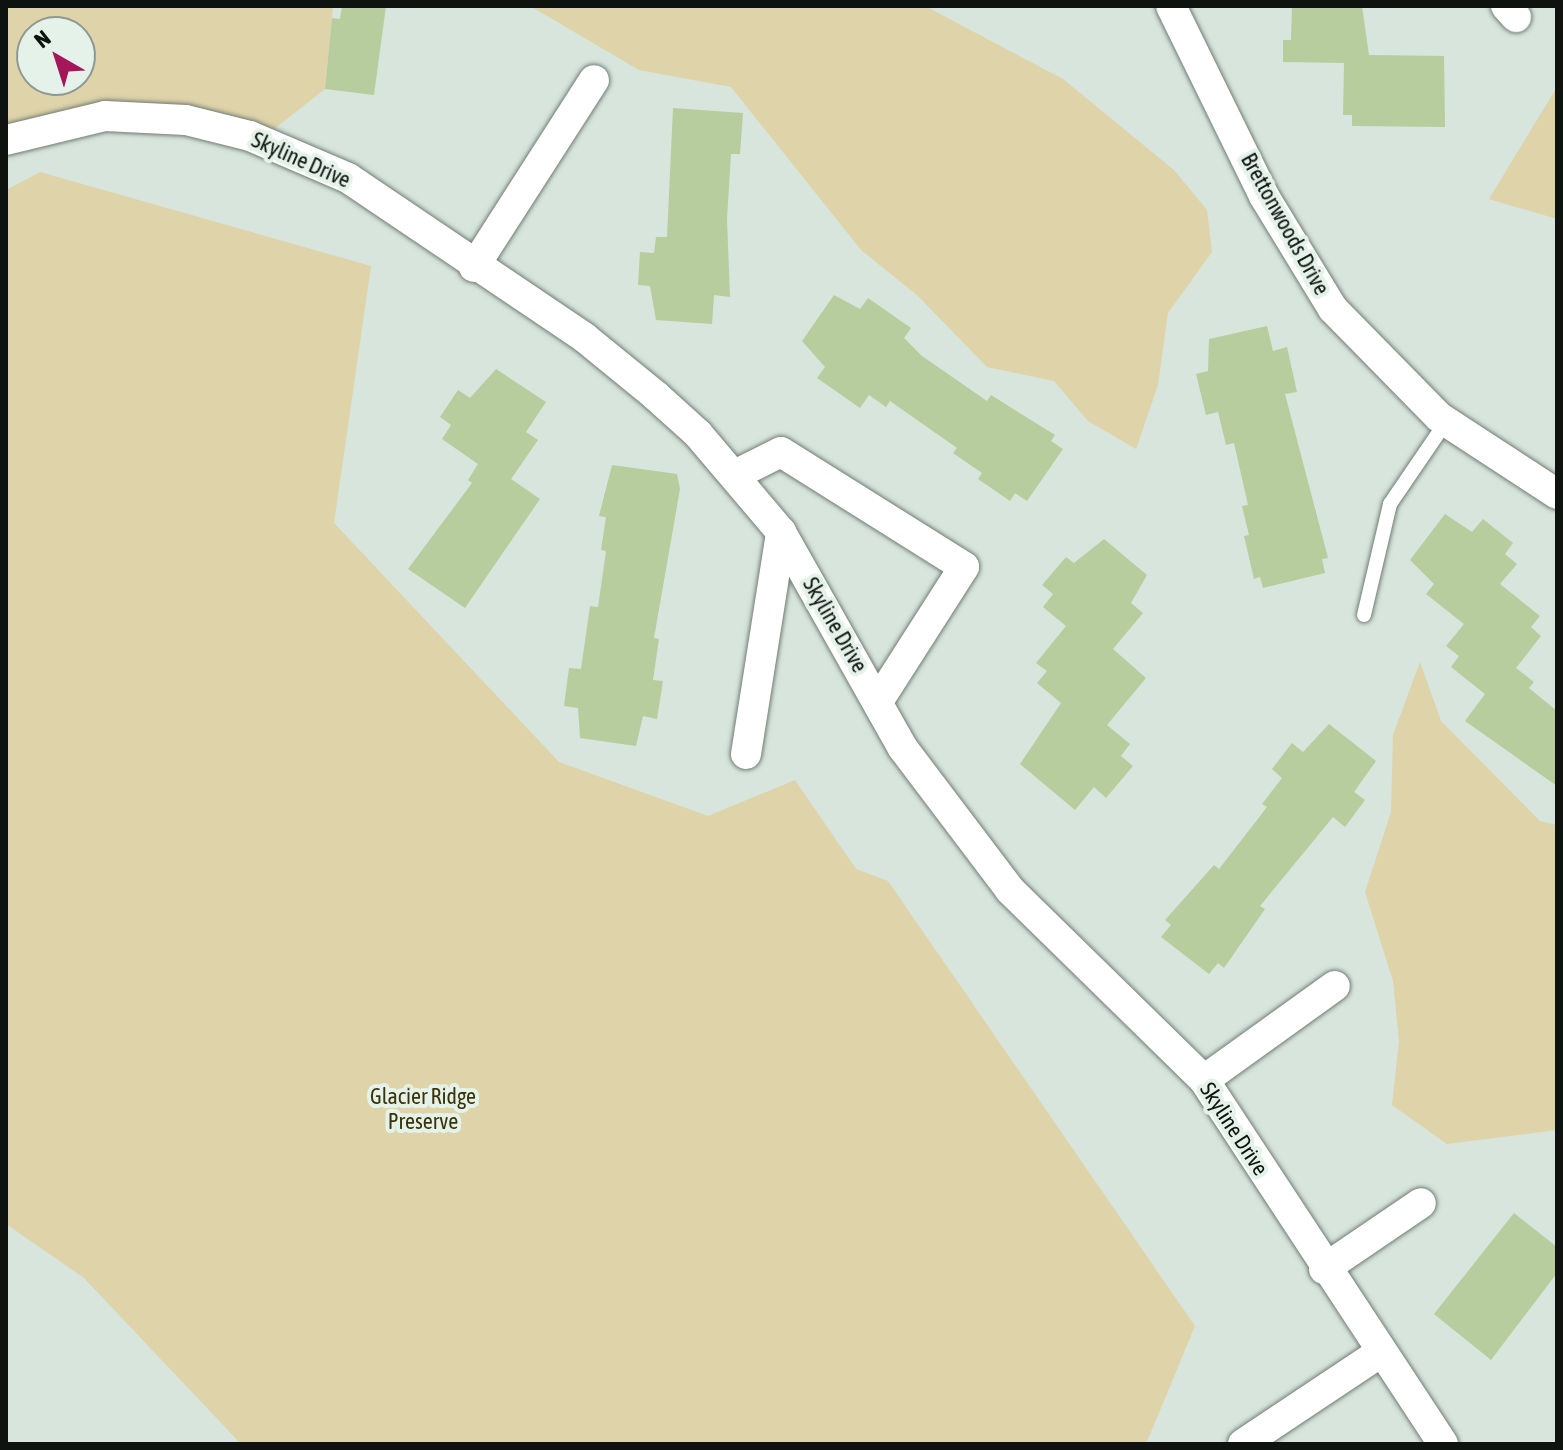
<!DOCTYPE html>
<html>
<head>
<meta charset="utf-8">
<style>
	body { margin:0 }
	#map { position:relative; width:1563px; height:1450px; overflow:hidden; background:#d7e5dc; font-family:"Asap Condensed",sans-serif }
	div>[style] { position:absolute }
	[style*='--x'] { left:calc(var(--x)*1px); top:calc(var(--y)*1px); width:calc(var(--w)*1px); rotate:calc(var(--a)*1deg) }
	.green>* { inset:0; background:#ded3a9 }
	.building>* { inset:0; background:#b7cd9d }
	.roads { filter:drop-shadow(0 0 2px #707d75) drop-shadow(0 0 2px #707d75) }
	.service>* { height:14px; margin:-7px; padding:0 7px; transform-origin:7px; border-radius:7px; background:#fff }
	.minor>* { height:30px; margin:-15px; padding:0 15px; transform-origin:15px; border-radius:15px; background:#fff }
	span { translate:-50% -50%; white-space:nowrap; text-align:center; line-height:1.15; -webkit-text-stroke:8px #e4f2ea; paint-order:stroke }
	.street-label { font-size:22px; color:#0e1310 }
	.park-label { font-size:22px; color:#3b3207 }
	.frame { position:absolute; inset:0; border:8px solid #0e1310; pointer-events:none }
	.north { position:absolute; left:16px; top:16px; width:80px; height:80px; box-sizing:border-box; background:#e4f2ea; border:2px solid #8e9993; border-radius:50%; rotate:321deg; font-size:22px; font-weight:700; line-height:32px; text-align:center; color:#0e1310 }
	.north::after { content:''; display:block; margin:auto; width:28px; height:36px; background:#a4175b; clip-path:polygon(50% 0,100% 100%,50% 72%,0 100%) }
</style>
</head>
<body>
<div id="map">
	<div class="green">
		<i style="clip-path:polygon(evenodd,6px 6px,333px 6px,325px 89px,260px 140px,186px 120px,6px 140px,6px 6px,32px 32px,80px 32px,80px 80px,32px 80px,32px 32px)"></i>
		<i style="clip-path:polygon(530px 6px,925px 6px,1063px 79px,1174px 170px,1207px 210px,1212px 252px,1168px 313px,1158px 385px,1136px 449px,1088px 421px,1054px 381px,987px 367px,918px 296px,861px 250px,731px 87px,639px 70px)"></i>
		<i style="clip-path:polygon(1557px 87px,1557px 219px,1489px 199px)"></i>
		<i style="clip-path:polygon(40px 172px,371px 266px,334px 523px,559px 762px,708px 816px,795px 780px,856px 869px,888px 881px,1195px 1326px,1146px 1444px,241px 1444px,84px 1278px,6px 1224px,6px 190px)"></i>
		<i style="clip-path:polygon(1420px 662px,1441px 721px,1540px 821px,1557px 825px,1557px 1130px,1447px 1144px,1392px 1105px,1399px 1041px,1393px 981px,1365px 892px,1391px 812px,1393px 735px)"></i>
	</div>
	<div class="building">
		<i style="clip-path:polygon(342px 6px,386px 6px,374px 95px,325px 89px,332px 18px,340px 19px)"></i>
		<i style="clip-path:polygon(1292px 6px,1362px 6px,1369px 55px,1444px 56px,1445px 127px,1352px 126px,1352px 115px,1343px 115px,1344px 63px,1283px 62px,1283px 40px,1291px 40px)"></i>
		<i style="clip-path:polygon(673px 108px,743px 113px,740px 154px,731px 154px,727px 219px,730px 297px,714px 295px,712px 324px,656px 320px,650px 286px,638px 285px,640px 252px,654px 253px,656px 237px,667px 237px)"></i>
		<i style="clip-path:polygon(834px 295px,860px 309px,868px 298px,911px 328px,904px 338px,922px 356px,987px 401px,991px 395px,1055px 435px,1051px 441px,1063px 449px,1027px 501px,1015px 493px,1010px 501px,978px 479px,982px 473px,953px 453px,957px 448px,890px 401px,886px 407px,869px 395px,860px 408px,817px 378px,825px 367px,802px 341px)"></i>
		<i style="clip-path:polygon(1267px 326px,1273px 351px,1287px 347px,1297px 392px,1285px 394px,1328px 558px,1322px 559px,1325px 573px,1263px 588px,1260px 577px,1254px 579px,1244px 536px,1249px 535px,1242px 506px,1248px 505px,1234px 443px,1226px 445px,1218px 412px,1206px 415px,1196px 374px,1208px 371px,1209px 339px)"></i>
		<i style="clip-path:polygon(496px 369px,546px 402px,526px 432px,538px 440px,511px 479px,540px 499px,465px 608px,408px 569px,472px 483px,468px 480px,478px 464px,442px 439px,451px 425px,440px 417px,458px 390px,470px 398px)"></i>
		<i style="clip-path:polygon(612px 465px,677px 474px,680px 489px,654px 638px,659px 639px,653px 680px,663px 681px,657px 719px,643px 716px,636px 746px,580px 738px,578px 708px,564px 706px,569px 668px,581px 669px,590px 606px,598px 607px,606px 551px,601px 550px,606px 517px,599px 516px)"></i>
		<i style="clip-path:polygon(1445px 514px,1472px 532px,1483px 519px,1513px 543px,1505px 554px,1517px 564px,1500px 584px,1540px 616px,1531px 627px,1541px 636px,1516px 668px,1534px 682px,1529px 688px,1557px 711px,1557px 786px,1465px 721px,1485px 694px,1451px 667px,1459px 656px,1446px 646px,1464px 624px,1426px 594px,1434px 584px,1410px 560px)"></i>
		<i style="clip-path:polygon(1104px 539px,1147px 575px,1131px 603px,1143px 613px,1113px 649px,1146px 678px,1107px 725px,1130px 744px,1121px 756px,1133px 766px,1106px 798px,1094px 787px,1075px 810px,1020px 764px,1061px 703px,1037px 683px,1047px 671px,1036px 663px,1066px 626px,1043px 607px,1053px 594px,1042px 585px,1066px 557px,1074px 563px)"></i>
		<i style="clip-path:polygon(1329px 724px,1376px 761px,1354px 792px,1365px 800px,1345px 827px,1333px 817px,1260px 906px,1265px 909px,1224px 968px,1218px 963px,1209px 974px,1161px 937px,1171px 925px,1165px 920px,1214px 865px,1219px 869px,1267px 807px,1262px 804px,1282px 778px,1272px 769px,1292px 743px,1303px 752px)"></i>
		<i style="clip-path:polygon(1514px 1213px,1557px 1247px,1557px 1273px,1491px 1360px,1434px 1314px)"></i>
	</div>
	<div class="roads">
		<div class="service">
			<i style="--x:1364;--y:615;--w:114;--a:-76.8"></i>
			<i style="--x:1390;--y:504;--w:99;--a:-55.7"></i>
		</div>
		<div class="minor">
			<i style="--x:1171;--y:6;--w:212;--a:63.9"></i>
			<i style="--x:1264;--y:196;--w:132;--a:58.6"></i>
			<i style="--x:1333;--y:309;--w:151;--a:45.5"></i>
			<i style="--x:1439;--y:417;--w:141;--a:33.1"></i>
			<i style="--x:1506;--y:6;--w:15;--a:48"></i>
			<i style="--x:6;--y:140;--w:102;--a:-13.6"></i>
			<i style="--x:105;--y:116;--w:81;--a:2.8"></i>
			<i style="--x:186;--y:120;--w:66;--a:14"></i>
			<i style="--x:250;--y:136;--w:107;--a:23.2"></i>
			<i style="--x:348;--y:178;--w:286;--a:34"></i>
			<i style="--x:585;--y:338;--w:92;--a:39.2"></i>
			<i style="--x:656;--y:396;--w:57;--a:42.1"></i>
			<i style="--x:698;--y:434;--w:128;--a:49.7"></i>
			<i style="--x:781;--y:532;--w:247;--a:60.6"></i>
			<i style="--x:902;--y:747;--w:179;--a:52.9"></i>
			<i style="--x:1010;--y:890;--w:272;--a:44.4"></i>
			<i style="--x:1204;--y:1080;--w:435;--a:56.7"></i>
			<i style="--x:474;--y:267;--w:222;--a:-57.3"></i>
			<i style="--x:735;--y:475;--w:51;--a:-26.6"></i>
			<i style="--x:781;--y:452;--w:216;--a:32.1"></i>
			<i style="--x:964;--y:567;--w:158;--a:122.6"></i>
			<i style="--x:746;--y:754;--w:225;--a:-81"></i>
			<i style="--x:1204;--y:1080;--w:161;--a:-35.7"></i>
			<i style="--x:1324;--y:1269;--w:117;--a:-34.2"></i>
			<i style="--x:1243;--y:1444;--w:166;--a:-33.7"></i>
		</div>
	</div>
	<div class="street-label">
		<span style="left:301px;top:160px;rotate:24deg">Skyline Drive</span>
		<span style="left:1285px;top:224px;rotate:61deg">Brettonwoods Drive</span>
		<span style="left:835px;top:625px;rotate:60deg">Skyline Drive</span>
		<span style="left:1234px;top:1129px;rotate:57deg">Skyline Drive</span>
	</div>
	<div class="park-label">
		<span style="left:423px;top:1109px">Glacier Ridge<br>Preserve</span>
	</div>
	<div class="frame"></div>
	<div class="north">N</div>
</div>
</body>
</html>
